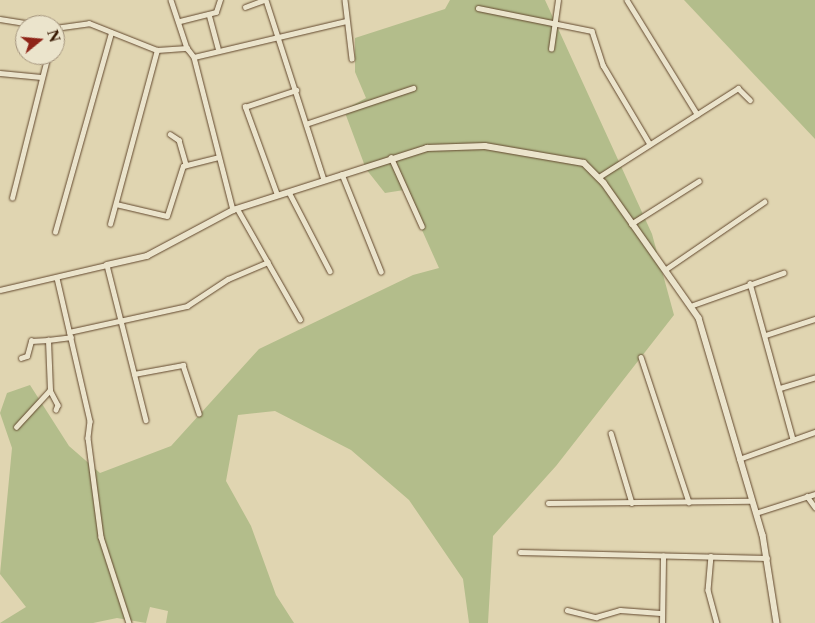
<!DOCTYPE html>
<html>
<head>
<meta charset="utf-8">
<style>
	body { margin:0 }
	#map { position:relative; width:815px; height:623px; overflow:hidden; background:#e0d5b1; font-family:"Libre Caslon Text",serif }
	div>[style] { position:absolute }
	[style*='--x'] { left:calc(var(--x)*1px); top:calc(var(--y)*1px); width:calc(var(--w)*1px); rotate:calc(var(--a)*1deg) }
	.green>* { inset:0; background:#b3bd8b }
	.roads { filter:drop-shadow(0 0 1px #62482e) drop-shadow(0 0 1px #62482e) }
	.street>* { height:4.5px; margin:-2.25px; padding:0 2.25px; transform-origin:2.25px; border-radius:2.25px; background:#ebe4cc }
	.secondary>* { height:5.5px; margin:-2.75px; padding:0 2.75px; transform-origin:2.75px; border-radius:2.75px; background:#ebe4cc }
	span { translate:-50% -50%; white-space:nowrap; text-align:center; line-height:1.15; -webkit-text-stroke:4px #ebe4cc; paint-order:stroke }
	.north { position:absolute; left:15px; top:15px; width:50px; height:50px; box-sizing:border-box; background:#ebe4cc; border:1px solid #a3937c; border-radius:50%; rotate:73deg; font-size:14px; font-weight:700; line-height:20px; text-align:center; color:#381903 }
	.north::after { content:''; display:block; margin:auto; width:18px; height:22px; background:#8f2418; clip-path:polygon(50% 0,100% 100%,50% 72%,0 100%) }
</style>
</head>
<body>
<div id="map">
	<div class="green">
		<i style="clip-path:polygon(450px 0,545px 0,652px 234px,674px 315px,556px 466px,493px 536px,488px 623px,469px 623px,463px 579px,409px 500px,351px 450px,275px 411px,238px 415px,226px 481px,251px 526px,276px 595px,294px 623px,166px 623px,168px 611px,150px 607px,146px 623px,117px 618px,93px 623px,0 623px,26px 607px,0 574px,12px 448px,0 413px,7px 393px,30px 385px,69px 446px,100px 473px,171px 446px,259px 349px,413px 275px,439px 268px,404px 190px,385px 193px,366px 169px,344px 110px,366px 98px,355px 72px,355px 38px,445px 9px)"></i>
		<i style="clip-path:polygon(684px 0,815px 0,815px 139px)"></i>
	</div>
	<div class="roads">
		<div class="street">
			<i style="--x:171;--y:0;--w:51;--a:71.6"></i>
			<i style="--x:187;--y:48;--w:11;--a:52"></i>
			<i style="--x:194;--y:57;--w:158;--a:75.7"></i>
			<i style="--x:266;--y:0;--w:189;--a:72.1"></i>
			<i style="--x:345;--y:0;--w:59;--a:83.2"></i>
			<i style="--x:627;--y:0;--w:134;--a:58.4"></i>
			<i style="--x:245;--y:7;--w:20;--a:-20"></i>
			<i style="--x:478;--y:8;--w:116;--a:11.4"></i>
			<i style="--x:592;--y:31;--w:36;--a:72"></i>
			<i style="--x:603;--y:65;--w:92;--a:59.3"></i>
			<i style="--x:209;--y:14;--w:35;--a:75"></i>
			<i style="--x:0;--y:19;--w:36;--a:9"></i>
			<i style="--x:180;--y:21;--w:37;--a:-14"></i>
			<i style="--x:216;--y:12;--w:13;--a:-72"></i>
			<i style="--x:55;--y:28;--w:34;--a:-8"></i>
			<i style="--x:89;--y:23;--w:73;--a:21.7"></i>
			<i style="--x:157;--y:50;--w:30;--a:-4"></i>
			<i style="--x:551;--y:49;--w:49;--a:-81.9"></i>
			<i style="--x:194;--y:57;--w:156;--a:-13.3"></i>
			<i style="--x:0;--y:73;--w:41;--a:5.6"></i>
			<i style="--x:306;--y:124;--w:113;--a:-18.6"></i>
			<i style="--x:170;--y:134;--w:11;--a:34"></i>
			<i style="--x:179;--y:140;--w:26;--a:74"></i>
			<i style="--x:391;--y:157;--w:76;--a:65.8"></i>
			<i style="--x:342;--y:174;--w:105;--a:68.1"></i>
			<i style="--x:599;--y:177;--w:165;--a:-32.6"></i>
			<i style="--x:738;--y:88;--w:17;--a:45"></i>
			<i style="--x:289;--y:192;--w:89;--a:62.6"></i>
			<i style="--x:277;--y:195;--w:94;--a:-110"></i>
			<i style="--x:245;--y:107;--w:54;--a:-18.4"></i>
			<i style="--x:12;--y:198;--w:147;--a:-75.9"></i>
			<i style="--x:116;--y:204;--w:52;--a:13.2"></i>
			<i style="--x:167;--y:216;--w:52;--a:-72.3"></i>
			<i style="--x:183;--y:166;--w:36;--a:-14"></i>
			<i style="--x:237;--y:208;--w:128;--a:60.4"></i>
			<i style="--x:110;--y:224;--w:180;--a:-74.9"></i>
			<i style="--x:631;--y:224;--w:80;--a:-32.3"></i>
			<i style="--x:55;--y:232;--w:207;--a:-74.3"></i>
			<i style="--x:666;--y:269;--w:119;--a:-34.4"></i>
			<i style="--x:57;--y:278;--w:147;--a:77"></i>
			<i style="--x:90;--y:421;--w:17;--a:97"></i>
			<i style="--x:88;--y:438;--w:100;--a:82.5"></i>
			<i style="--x:101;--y:537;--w:90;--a:72"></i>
			<i style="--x:750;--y:283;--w:162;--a:74.6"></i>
			<i style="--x:0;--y:290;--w:110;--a:-13.2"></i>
			<i style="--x:107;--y:265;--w:160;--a:75.9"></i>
			<i style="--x:693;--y:305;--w:96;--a:-19.6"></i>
			<i style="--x:69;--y:332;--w:121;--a:-12.4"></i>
			<i style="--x:187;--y:306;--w:49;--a:-33.4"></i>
			<i style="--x:228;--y:279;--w:43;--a:-23"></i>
			<i style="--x:766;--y:335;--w:52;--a:-18.1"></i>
			<i style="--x:641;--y:357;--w:153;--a:71.7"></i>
			<i style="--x:21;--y:358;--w:6;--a:-18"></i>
			<i style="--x:27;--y:356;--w:16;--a:-75"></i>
			<i style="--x:31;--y:341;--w:17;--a:-3"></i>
			<i style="--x:134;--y:374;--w:50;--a:-10.4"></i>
			<i style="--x:183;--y:365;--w:51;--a:71.6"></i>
			<i style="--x:780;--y:388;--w:37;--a:-17"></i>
			<i style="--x:50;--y:390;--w:17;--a:62"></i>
			<i style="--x:58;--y:405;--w:5;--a:112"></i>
			<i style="--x:16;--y:427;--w:50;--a:-47.4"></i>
			<i style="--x:50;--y:390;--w:50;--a:-92.3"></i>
			<i style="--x:48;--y:340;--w:23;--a:-7"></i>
			<i style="--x:611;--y:433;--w:73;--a:73.3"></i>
			<i style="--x:739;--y:459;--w:81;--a:-19.6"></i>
			<i style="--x:807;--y:496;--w:14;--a:54"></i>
			<i style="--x:548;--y:503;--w:204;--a:-0.6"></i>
			<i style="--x:756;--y:513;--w:62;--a:-17.9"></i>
			<i style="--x:520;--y:552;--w:247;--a:1.4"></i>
			<i style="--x:711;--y:556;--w:34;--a:95"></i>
			<i style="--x:708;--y:590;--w:34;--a:75"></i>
			<i style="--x:567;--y:610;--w:30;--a:14"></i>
			<i style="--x:596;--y:617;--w:25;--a:-16"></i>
			<i style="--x:620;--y:610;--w:40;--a:4.3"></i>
			<i style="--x:662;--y:623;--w:67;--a:-89.1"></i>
		</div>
		<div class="secondary">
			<i style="--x:107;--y:265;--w:41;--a:-12.7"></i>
			<i style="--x:147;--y:256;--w:98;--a:-28.1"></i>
			<i style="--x:233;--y:210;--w:204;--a:-17.7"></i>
			<i style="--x:427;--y:148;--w:58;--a:-2"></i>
			<i style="--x:485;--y:146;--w:100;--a:9.7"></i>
			<i style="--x:584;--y:163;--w:28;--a:45"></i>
			<i style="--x:604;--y:183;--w:165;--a:54.9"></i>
			<i style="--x:699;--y:318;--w:226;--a:73.6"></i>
			<i style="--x:763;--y:535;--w:89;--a:81"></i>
		</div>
	</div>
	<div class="north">N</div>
</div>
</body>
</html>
